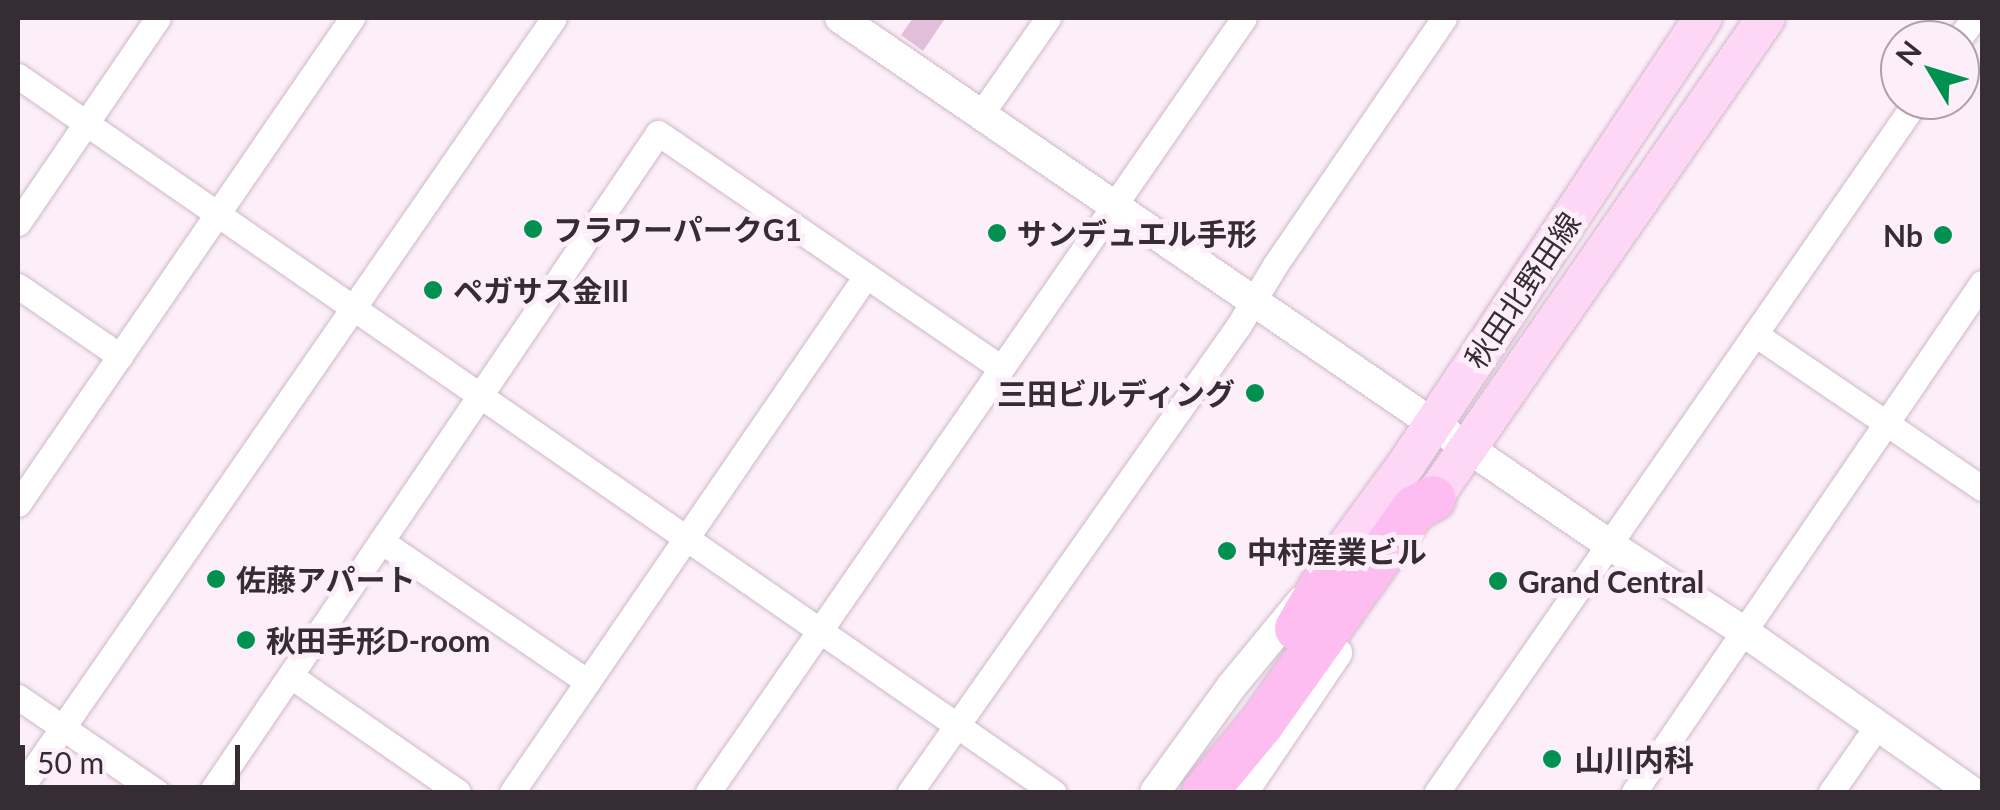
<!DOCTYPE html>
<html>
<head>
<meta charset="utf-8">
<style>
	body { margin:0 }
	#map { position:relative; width:2000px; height:810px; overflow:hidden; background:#fdeff9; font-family:Lato,"Noto Sans JP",sans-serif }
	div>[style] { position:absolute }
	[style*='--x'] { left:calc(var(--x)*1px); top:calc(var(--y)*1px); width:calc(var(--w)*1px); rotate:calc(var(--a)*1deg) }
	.green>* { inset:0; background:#e3bedb }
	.roads { filter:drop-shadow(0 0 2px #ceb9c9) drop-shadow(0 0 2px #ceb9c9) }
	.minor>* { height:25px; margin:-12.5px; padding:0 12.5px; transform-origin:12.5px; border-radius:12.5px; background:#fff }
	.tertiary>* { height:30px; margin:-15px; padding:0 15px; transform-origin:15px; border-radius:15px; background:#fff }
	.primary>* { height:38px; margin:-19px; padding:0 19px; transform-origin:19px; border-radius:19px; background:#fed7f6 }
	.motorway>* { height:45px; margin:-22.5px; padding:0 22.5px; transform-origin:22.5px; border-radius:22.5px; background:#febdf0 }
	.dots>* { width:28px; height:28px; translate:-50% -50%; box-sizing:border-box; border:5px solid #fdeff9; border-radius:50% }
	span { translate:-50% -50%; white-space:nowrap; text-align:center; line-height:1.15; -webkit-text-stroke:10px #fdeff9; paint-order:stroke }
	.poi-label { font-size:30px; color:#362d34; font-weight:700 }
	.left { translate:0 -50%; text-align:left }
	.right { translate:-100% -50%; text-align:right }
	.street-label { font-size:30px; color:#362d34 }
	.frame { position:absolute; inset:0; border:20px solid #362d34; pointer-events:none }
	.north { position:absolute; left:1880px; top:20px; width:100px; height:100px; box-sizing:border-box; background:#fdeff9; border:2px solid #ada1aa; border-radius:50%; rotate:308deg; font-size:28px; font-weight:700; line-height:40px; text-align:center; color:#362d34 }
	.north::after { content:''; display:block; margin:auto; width:35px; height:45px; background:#009150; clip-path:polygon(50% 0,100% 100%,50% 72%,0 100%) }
	.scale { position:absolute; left:20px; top:745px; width:220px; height:45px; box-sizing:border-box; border:5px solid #362d34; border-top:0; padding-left:12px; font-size:30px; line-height:35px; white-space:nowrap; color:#362d34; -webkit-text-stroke:8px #fdeff9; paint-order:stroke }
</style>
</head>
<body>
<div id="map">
	<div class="green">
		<i style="clip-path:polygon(913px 18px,944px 20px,923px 51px,901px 35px)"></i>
	</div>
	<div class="roads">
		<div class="minor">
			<i style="--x:1958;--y:40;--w:27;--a:-54"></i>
			<i style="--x:18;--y:76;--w:1259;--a:34.67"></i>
			<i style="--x:1917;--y:100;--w:285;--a:124.7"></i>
			<i style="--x:1755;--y:334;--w:274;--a:34.2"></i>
			<i style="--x:981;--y:114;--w:117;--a:-55.1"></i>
			<i style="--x:18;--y:223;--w:248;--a:-55.7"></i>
			<i style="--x:18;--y:286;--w:124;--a:34.5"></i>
			<i style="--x:18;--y:504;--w:590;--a:-55.5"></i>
			<i style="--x:381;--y:541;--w:250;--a:34.3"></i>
			<i style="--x:291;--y:676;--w:203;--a:34.8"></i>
			<i style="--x:18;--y:697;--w:168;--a:34.4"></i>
			<i style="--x:18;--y:792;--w:941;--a:-55.3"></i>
			<i style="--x:211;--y:792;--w:796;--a:-55.85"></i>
			<i style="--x:658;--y:133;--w:416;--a:34.4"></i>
			<i style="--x:512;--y:792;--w:626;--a:-55.55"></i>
			<i style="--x:708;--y:792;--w:941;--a:-55.3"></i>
			<i style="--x:910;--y:792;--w:571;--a:-54.84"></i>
			<i style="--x:1239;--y:325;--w:70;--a:-59"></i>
			<i style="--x:1275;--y:265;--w:299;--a:-55.6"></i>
			<i style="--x:1437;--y:792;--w:558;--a:-55.23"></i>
			<i style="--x:1634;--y:792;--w:617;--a:-55.64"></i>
			<i style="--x:1831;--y:792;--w:80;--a:-55.1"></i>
		</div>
		<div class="tertiary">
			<i style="--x:840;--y:18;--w:933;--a:34.39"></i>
			<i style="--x:1610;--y:545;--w:158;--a:32.9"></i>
			<i style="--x:1743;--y:631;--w:280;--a:35.1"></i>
			<i style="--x:1155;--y:792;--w:130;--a:-54.1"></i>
			<i style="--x:1231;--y:687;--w:112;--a:-50.5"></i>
			<i style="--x:1243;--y:792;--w:168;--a:-55.9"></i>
		</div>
		<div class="primary">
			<i style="--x:1433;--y:498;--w:584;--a:-55.25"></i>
			<i style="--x:1337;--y:559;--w:120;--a:-53.8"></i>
			<i style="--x:1408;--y:462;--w:533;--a:-56.4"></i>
		</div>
		<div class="motorway">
			<i style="--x:1297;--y:628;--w:80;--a:-59.9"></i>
			<i style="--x:1204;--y:792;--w:89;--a:-50.4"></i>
			<i style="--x:1261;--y:723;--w:264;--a:-54.6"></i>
			<i style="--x:1414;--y:508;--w:21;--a:-28"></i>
		</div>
	</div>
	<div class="dots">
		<i style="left:533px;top:229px;background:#009150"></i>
		<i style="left:997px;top:233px;background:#009150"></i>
		<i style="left:1943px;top:235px;background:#009150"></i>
		<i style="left:433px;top:290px;background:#009150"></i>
		<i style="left:1255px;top:393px;background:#009150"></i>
		<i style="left:1227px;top:551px;background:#009150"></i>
		<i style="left:216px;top:579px;background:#009150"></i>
		<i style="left:1498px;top:581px;background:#009150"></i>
		<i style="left:246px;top:640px;background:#009150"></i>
		<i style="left:1552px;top:759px;background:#009150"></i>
	</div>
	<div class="poi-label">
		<span class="left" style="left:553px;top:229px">フラワーパークG1</span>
		<span class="left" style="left:1017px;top:233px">サンデュエル手形</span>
		<span class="right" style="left:1923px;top:235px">Nb</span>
		<span class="left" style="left:453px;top:290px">ペガサス金III</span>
		<span class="right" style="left:1235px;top:393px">三田ビルディング</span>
		<span class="left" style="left:1247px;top:551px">中村産業ビル</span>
		<span class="left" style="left:236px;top:579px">佐藤アパート</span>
		<span class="left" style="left:1518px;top:581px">Grand Central</span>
		<span class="left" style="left:266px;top:640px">秋田手形D-room</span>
		<span class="left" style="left:1574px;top:759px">山川内科</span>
	</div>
	<div class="street-label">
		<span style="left:1522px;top:290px;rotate:-56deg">秋田北野田線</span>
	</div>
	<div class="frame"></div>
	<div class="north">N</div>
	<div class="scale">50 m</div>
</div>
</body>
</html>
